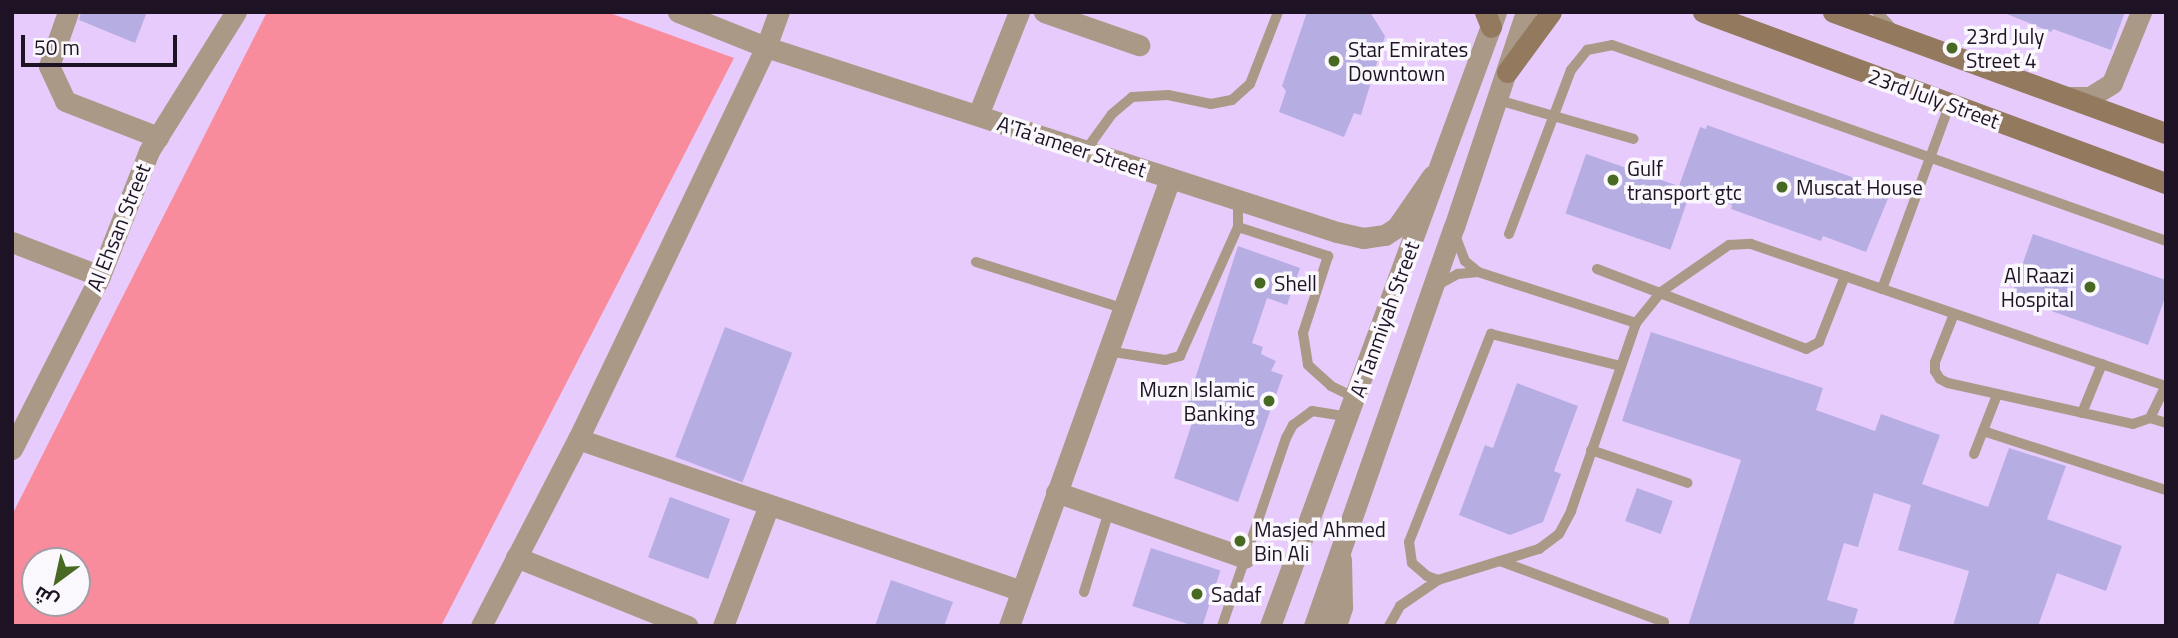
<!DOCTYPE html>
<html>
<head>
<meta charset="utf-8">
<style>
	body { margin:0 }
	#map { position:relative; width:2178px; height:638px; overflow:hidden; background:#e8cbfd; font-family:"Titillium Web",Cairo,sans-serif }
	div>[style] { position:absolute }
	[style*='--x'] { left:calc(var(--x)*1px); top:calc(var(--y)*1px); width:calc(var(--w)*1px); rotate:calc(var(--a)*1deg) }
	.green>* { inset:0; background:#f98c9c }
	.building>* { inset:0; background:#b6aee3; transform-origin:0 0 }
	.service>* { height:10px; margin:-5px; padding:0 5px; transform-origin:5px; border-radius:5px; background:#aa9986 }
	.minor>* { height:21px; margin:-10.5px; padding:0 10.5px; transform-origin:10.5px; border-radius:10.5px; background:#aa9986 }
	.tertiary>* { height:21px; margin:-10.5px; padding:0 10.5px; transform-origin:10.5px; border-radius:10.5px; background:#aa9986 }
	.secondary>* { height:21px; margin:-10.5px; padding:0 10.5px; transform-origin:10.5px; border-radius:10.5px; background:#937a5e }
	.dots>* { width:19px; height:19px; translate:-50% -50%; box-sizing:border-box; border:4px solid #fbf8fd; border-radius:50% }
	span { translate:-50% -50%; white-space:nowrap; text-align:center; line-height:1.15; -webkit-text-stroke:7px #fbf8fd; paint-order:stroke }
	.poi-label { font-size:21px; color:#1e1325 }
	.left { translate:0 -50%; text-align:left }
	.right { translate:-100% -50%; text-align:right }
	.street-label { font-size:21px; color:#1e1325 }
	.frame { position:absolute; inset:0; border:14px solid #1e1325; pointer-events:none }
	.north { position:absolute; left:21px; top:547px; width:70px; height:70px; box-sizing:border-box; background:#fbf8fd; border:2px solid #a39ca7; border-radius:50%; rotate:213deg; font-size:19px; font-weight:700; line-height:28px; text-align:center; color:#1e1325 }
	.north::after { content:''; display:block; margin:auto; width:24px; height:32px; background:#476921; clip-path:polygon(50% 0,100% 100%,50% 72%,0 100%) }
	.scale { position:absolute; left:21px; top:35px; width:156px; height:32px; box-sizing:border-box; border:4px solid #1e1325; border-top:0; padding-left:9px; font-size:21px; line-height:24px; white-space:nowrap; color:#1e1325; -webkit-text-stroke:5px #fbf8fd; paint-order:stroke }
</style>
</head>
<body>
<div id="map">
	<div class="green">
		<i style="clip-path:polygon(evenodd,267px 12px,607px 12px,734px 58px,441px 626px,12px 626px,12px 515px,267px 12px,35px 561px,77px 561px,77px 603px,35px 603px,35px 561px)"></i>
	</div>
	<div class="building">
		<i style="clip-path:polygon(81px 12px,147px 12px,135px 43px,79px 20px)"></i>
		<i style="clip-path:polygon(1307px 12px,1370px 12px,1385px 36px,1361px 115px,1354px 113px,1344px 137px,1279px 112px,1286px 91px,1282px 86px)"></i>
		<i style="clip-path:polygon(2002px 12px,2125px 12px,2111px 50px,2053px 29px,2051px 32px)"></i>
		<i style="clip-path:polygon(1707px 125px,1885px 189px,1883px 194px,1889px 196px,1866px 252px,1823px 236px,1821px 241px,1731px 209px,1732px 205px,1679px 186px,1700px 127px,1706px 129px)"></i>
		<i style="left:1586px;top:154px;width:111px;height:63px;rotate:19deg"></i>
		<i style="clip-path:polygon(2033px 234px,2166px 280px,2166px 295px,2148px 345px,2011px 297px)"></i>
		<i style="clip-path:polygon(1238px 246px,1300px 268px,1287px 305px,1267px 298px,1252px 343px,1263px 347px,1261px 354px,1276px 361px,1271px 371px,1283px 375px,1238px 502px,1174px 478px,1194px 417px,1184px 413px)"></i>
		<i style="left:725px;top:327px;width:72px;height:139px;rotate:21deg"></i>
		<i style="clip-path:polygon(1651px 332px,1823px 388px,1816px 410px,1875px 431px,1881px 414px,1940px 435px,1922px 484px,1988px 507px,2009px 448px,2066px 466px,2047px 519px,2122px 546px,2106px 591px,2057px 573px,2038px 626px,1953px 626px,1969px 571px,1898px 550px,1911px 505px,1874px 493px,1858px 547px,1844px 543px,1827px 600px,1858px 609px,1853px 626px,1688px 626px,1741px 460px,1622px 421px)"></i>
		<i style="clip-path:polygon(1517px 383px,1578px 406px,1554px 471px,1561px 474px,1543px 522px,1510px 535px,1459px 515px,1485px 445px,1493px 448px)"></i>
		<i style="left:1637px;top:488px;width:38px;height:35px;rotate:20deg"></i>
		<i style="left:670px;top:497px;width:64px;height:64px;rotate:20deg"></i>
		<i style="left:1151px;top:548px;width:73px;height:61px;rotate:18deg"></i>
		<i style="clip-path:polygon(891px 580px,953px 602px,944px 626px,875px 626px)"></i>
	</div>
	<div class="service">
		<i style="--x:1877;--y:12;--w:23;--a:47"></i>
		<i style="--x:1498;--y:100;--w:141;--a:16"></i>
		<i style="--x:1086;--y:150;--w:44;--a:-54.2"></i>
		<i style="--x:1112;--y:114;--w:26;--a:-40"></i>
		<i style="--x:1132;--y:97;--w:36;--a:-3"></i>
		<i style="--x:1168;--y:95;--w:44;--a:11.8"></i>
		<i style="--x:1211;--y:104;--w:21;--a:-11"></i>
		<i style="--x:1232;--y:100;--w:24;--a:-42"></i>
		<i style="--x:1250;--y:84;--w:77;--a:-68.7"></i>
		<i style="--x:1238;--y:200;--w:27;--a:90"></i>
		<i style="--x:1238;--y:227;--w:95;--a:17.9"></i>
		<i style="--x:1328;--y:256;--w:81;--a:108"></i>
		<i style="--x:1303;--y:333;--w:32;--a:81"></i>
		<i style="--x:1308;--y:365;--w:31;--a:42"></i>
		<i style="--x:1331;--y:386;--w:28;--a:26"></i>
		<i style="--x:1509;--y:234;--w:175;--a:-69.3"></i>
		<i style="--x:1571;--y:70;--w:26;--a:-51"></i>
		<i style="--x:1587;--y:50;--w:25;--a:-11"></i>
		<i style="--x:1612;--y:45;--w:588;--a:19.48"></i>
		<i style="--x:1455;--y:235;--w:28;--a:69"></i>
		<i style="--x:1465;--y:261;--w:17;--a:40"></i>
		<i style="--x:976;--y:262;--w:153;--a:17.5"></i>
		<i style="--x:1597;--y:269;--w:224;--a:20.9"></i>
		<i style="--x:1806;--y:349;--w:15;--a:-28"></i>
		<i style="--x:1819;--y:342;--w:71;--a:-68.5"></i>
		<i style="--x:1436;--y:286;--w:25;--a:-29"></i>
		<i style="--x:1458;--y:274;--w:20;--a:-6"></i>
		<i style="--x:1478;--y:272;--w:166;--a:17.9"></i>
		<i style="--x:1882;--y:289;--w:198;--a:-69.9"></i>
		<i style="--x:1954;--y:314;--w:52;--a:111.6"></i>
		<i style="--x:1935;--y:362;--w:9;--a:90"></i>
		<i style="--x:1935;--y:371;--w:9;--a:58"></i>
		<i style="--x:1940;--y:379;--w:9;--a:27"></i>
		<i style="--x:1948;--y:383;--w:189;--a:12.5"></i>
		<i style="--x:2133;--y:424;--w:18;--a:-19"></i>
		<i style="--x:2150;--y:418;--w:37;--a:-64"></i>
		<i style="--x:1107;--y:351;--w:59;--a:8.8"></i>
		<i style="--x:1165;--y:360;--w:16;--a:-15"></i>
		<i style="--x:1180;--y:356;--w:141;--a:-65.8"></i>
		<i style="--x:2082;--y:413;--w:53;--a:-67.8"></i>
		<i style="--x:2150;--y:418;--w:17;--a:17"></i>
		<i style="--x:1983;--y:431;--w:192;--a:17.9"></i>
		<i style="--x:1591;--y:450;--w:102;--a:18.8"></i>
		<i style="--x:1974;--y:454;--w:63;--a:-68.7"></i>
		<i style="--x:1500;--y:561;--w:175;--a:20.4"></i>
		<i style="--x:1438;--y:580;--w:12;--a:-160"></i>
		<i style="--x:1427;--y:576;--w:20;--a:-139"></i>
		<i style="--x:1412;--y:563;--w:21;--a:-98"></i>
		<i style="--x:1409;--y:542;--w:224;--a:-68.5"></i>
		<i style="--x:1491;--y:334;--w:133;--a:13.9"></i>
		<i style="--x:1084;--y:592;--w:85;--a:-72.8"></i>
		<i style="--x:1222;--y:626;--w:199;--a:-71.2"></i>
		<i style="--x:1286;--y:438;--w:15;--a:-62"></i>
		<i style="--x:1293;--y:425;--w:24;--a:-36"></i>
		<i style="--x:1312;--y:411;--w:36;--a:9"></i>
		<i style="--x:1389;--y:626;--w:23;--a:-61"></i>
		<i style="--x:1400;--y:606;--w:46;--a:-34.4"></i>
		<i style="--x:1438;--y:580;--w:106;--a:-17.1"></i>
		<i style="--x:1539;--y:549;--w:25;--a:-37"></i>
		<i style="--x:1559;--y:534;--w:26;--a:-62"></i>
		<i style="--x:1571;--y:511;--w:199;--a:-70.9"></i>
		<i style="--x:1636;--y:323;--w:40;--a:-51"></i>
		<i style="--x:1661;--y:292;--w:83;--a:-34.7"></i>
		<i style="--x:1729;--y:245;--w:22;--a:-3"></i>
		<i style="--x:1751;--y:244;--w:438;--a:18.9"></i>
	</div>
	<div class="minor">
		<i style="--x:68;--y:12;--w:57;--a:109.4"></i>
		<i style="--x:49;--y:66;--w:38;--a:65"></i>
		<i style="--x:65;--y:101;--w:100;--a:21.2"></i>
		<i style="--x:678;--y:12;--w:95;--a:21.7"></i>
		<i style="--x:766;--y:47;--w:600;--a:17.95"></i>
		<i style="--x:1337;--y:232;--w:27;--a:13"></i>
		<i style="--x:1363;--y:238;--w:22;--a:-8"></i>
		<i style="--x:1385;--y:235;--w:14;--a:-34"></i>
		<i style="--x:1397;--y:227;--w:62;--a:-55.5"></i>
		<i style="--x:1044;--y:12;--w:101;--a:19.2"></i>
		<i style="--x:2069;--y:97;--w:21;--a:0"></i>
		<i style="--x:2090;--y:97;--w:26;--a:-32"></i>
		<i style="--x:2112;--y:83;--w:77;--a:-67.8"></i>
		<i style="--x:978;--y:115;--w:111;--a:-68.3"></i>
		<i style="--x:12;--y:242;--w:94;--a:21.1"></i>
		<i style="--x:578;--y:439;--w:468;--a:18.9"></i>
		<i style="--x:12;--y:449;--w:194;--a:-63"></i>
		<i style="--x:100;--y:276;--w:134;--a:-68.6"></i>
		<i style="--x:149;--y:151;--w:164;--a:-58"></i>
		<i style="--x:1056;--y:492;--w:200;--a:19.2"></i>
		<i style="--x:516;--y:557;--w:185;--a:21.9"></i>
		<i style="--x:481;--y:626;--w:211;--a:-62.6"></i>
		<i style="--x:578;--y:439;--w:435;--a:-64.4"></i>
		<i style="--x:766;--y:47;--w:37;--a:-70"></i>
		<i style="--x:723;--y:626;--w:129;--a:-69.2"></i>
		<i style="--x:1009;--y:626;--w:476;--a:-70.2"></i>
	</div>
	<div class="tertiary">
		<i style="--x:1270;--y:626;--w:654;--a:-69.79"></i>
		<i style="--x:1314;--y:626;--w:423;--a:-70.7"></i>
		<i style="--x:1454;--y:227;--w:227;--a:-71.5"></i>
		<i style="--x:1336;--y:626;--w:20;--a:-72"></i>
		<i style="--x:1342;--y:607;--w:48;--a:-91.2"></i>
	</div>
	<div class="secondary">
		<i style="--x:1485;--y:12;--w:16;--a:68"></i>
		<i style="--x:1703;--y:12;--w:494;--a:20.3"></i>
		<i style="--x:1833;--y:12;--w:354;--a:20"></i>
		<i style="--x:1507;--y:72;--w:74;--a:-53.7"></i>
	</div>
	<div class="dots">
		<i style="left:1952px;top:48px;background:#476921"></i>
		<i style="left:1334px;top:61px;background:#476921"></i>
		<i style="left:1613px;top:180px;background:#476921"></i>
		<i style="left:1782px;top:187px;background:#476921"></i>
		<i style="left:1260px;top:283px;background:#476921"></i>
		<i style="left:2090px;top:287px;background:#476921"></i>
		<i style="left:1269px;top:401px;background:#476921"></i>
		<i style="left:1240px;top:541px;background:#476921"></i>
		<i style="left:1197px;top:594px;background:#476921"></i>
	</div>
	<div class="poi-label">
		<span class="left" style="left:1966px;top:48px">23rd July<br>Street 4</span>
		<span class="left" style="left:1348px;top:61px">Star Emirates<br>Downtown</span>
		<span class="left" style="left:1627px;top:180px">Gulf<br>transport gtc</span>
		<span class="left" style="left:1796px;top:187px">Muscat House</span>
		<span class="right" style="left:2074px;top:287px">Al Raazi<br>Hospital</span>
		<span class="left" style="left:1274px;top:283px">Shell</span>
		<span class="right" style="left:1255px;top:401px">Muzn Islamic<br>Banking</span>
		<span class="left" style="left:1254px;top:541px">Masjed Ahmed<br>Bin Ali</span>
		<span class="left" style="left:1211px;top:594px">Sadaf</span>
	</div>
	<div class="street-label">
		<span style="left:1934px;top:98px;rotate:20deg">23rd July Street</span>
		<span style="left:1072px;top:146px;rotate:18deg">A'Ta'ameer Street</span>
		<span style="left:118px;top:227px;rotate:-68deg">Al Ehsan Street</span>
		<span style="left:1384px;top:319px;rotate:-70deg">A' Tanmiyah Street</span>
	</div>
	<div class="frame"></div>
	<div class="north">ش</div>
	<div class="scale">50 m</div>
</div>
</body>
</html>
